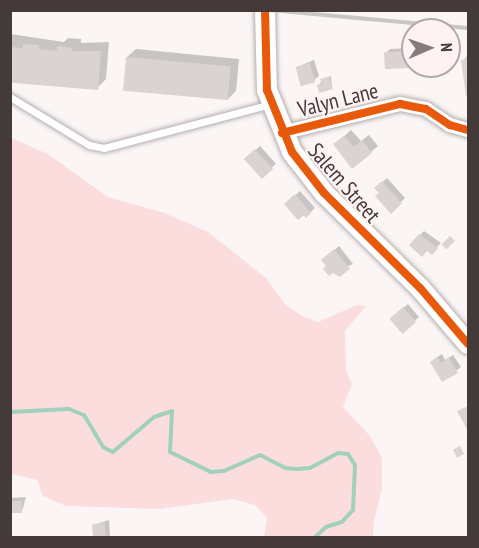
<!DOCTYPE html>
<html>
<head>
<meta charset="utf-8">
<style>
	body { margin:0 }
	#map { position:relative; width:479px; height:548px; overflow:hidden; background:#fbf5f5; font-family:"PT Sans Narrow",sans-serif }
	div>[style] { position:absolute }
	[style*='--x'] { left:calc(var(--x)*1px); top:calc(var(--y)*1px); width:calc(var(--w)*1px); rotate:calc(var(--a)*1deg) }
	.green>* { inset:0; background:#fcddde }
	.shadow>* { inset:0; background:#0003; transform-origin:0 0 }
	.stream>* { height:4px; margin:-2px; padding:0 2px; transform-origin:2px; border-radius:2px; background:#a1d0bc }
	.building>* { inset:0; background:#dbd2d2; transform-origin:0 0 }
	.roads { filter:drop-shadow(0 0 2px #b5aeae) drop-shadow(0 0 2px #b5aeae) }
	.lane>* { height:7px; margin:-3.5px; padding:0 3.5px; transform-origin:3.5px; border-radius:3.5px; background:#fefefe }
	.street>* { height:14px; margin:-7px; padding:0 7px; transform-origin:7px; border-radius:7px; background:#fefefe }
	.secondary>* { height:20px; margin:-10px; padding:0 10px; transform-origin:10px; border-radius:10px; background:#fefefe }
	.rail>* { height:4px; margin:-2px; padding:0 2px; transform-origin:2px; border-radius:2px; background:#c9c6c6 }
	.cycleway>* { height:8px; margin:-4px; padding:0 4px; transform-origin:4px; border-radius:4px; background:#e8590c }
	span { translate:-50% -50%; white-space:nowrap; text-align:center; line-height:1.15; -webkit-text-stroke:4.5px #fef2f2; paint-order:stroke }
	.street-label { font-size:22px; color:#453a3a }
	.frame { position:absolute; inset:0; border:12px solid #453a3a; pointer-events:none }
	.north { position:absolute; left:401px; top:18px; width:60px; height:60px; box-sizing:border-box; background:#fef2f2; border:2px solid #b4a8a8; border-radius:50%; rotate:88deg; font-size:16px; font-weight:700; line-height:24px; text-align:center; color:#453a3a }
	.north::after { content:''; display:block; margin:auto; width:21px; height:27px; background:#857b7b; clip-path:polygon(50% 0,100% 100%,50% 72%,0 100%) }
</style>
</head>
<body>
<div id="map">
	<div class="green">
		<i style="clip-path:polygon(11px 138px,48px 154px,108px 197px,165px 213px,208px 232px,266px 278px,285px 304px,302px 316px,318px 322px,357px 305px,366px 306px,345px 331px,346px 370px,352px 384px,343px 407px,370px 436px,382px 458px,382px 489px,374px 521px,373px 536px,378px 537px,264px 537px,267px 517px,255px 505px,232px 499px,159px 509px,66px 506px,43px 496px,37px 480px,11px 474px)"></i>
	</div>
	<div class="shadow">
		<i style="clip-path:polygon(10px 34px,64px 42px,68px 38px,81px 39px,81px 43px,109px 42px,106px 79px,97px 88px,10px 78px)"></i>
		<i style="clip-path:polygon(412px 48px,413px 62px,408px 67px,386px 53px,390px 49px)"></i>
		<i style="clip-path:polygon(136px 49px,239px 59px,236px 91px,227px 100px,127px 57px)"></i>
		<i style="clip-path:polygon(468px 55px,468px 94px,467px 94px,463px 61px)"></i>
		<i style="clip-path:polygon(314px 60px,319px 76px,314px 80px,297px 67px)"></i>
		<i style="clip-path:polygon(331px 76px,332px 88px,318px 86px,324px 78px)"></i>
		<i style="clip-path:polygon(351px 130px,361px 141px,369px 135px,378px 146px,371px 152px,335px 144px)"></i>
		<i style="left:260px;top:146px;width:24px;height:19px;rotate:48deg"></i>
		<i style="clip-path:polygon(387px 178px,405px 198px,391px 211px,376px 188px)"></i>
		<i style="clip-path:polygon(300px 191px,315px 208px,306px 216px,286px 204px)"></i>
		<i style="clip-path:polygon(424px 231px,441px 243px,432px 253px,411px 244px)"></i>
		<i style="clip-path:polygon(339px 246px,353px 264px,330px 274px,323px 260px)"></i>
		<i style="left:408px;top:304px;width:17px;height:22px;rotate:50deg"></i>
		<i style="clip-path:polygon(442px 354px,445px 360px,453px 355px,461px 367px,443px 380px,436px 358px)"></i>
		<i style="clip-path:polygon(26px 497px,22px 511px,10px 512px,10px 498px)"></i>
		<i style="clip-path:polygon(109px 520px,110px 537px,95px 538px,94px 525px)"></i>
	</div>
	<div class="stream">
		<i style="--x:10;--y:412;--w:59;--a:-2.9"></i>
		<i style="--x:69;--y:409;--w:16;--a:22"></i>
		<i style="--x:84;--y:415;--w:37;--a:59"></i>
		<i style="--x:103;--y:447;--w:11;--a:27"></i>
		<i style="--x:113;--y:452;--w:54;--a:-40.5"></i>
		<i style="--x:154;--y:417;--w:19;--a:-18"></i>
		<i style="--x:172;--y:411;--w:41;--a:92.8"></i>
		<i style="--x:170;--y:452;--w:46;--a:26"></i>
		<i style="--x:211;--y:472;--w:13;--a:-4"></i>
		<i style="--x:224;--y:471;--w:39;--a:-24"></i>
		<i style="--x:260;--y:455;--w:28;--a:27"></i>
		<i style="--x:285;--y:468;--w:12;--a:5"></i>
		<i style="--x:297;--y:469;--w:13;--a:-4"></i>
		<i style="--x:310;--y:468;--w:32;--a:-28"></i>
		<i style="--x:338;--y:453;--w:10;--a:6"></i>
		<i style="--x:348;--y:454;--w:13;--a:58"></i>
		<i style="--x:355;--y:465;--w:45;--a:92.5"></i>
		<i style="--x:353;--y:510;--w:16;--a:133"></i>
		<i style="--x:342;--y:522;--w:17;--a:163"></i>
		<i style="--x:326;--y:527;--w:16;--a:137"></i>
	</div>
	<div class="building">
		<i style="clip-path:polygon(23px 44px,39px 45px,39px 49px,57px 51px,57px 46px,73px 48px,72px 51px,101px 51px,98px 90px,14px 83px,10px 80px,10px 47px,23px 48px)"></i>
		<i style="left:408px;top:51px;width:17px;height:24px;rotate:87deg"></i>
		<i style="left:126px;top:57px;width:105px;height:34px;rotate:5deg"></i>
		<i style="clip-path:polygon(468px 59px,468px 96px,466px 96px,461px 60px)"></i>
		<i style="left:310px;top:63px;width:20px;height:15px;rotate:75deg"></i>
		<i style="clip-path:polygon(329px 77px,333px 89px,319px 93px,317px 85px,322px 84px,320px 79px)"></i>
		<i style="clip-path:polygon(344px 136px,354px 147px,362px 140px,372px 153px,352px 169px,333px 144px)"></i>
		<i style="left:255px;top:149px;width:27px;height:15px;rotate:48deg"></i>
		<i style="clip-path:polygon(382px 181px,402px 203px,391px 214px,375px 196px,379px 193px,374px 188px)"></i>
		<i style="clip-path:polygon(295px 194px,311px 213px,306px 218px,304px 215px,298px 220px,284px 204px)"></i>
		<i style="clip-path:polygon(419px 234px,438px 248px,432px 255px,427px 251px,422px 257px,409px 245px)"></i>
		<i style="left:450px;top:236px;width:7px;height:12px;rotate:45deg"></i>
		<i style="clip-path:polygon(334px 249px,350px 269px,340px 277px,333px 273px,329px 276px,323px 269px,326px 266px,321px 260px)"></i>
		<i style="left:403px;top:307px;width:20px;height:18px;rotate:49deg"></i>
		<i style="clip-path:polygon(437px 357px,441px 363px,449px 358px,458px 373px,442px 382px,430px 362px)"></i>
		<i style="clip-path:polygon(468px 406px,468px 431px,457px 411px)"></i>
		<i style="left:460px;top:446px;width:9px;height:8px;rotate:63deg"></i>
		<i style="left:10px;top:501px;width:12px;height:12px"></i>
		<i style="left:105px;top:523px;width:15px;height:13px;rotate:86deg"></i>
	</div>
	<div class="roads">
		<div class="lane">
			<i style="--x:10;--y:97;--w:92;--a:31.3"></i>
			<i style="--x:89;--y:145;--w:15;--a:11"></i>
			<i style="--x:104;--y:148;--w:172;--a:-14.8"></i>
		</div>
		<div class="street">
			<i style="--x:282;--y:133;--w:122;--a:-13.8"></i>
			<i style="--x:400;--y:104;--w:26;--a:11"></i>
			<i style="--x:426;--y:109;--w:29;--a:34"></i>
			<i style="--x:450;--y:125;--w:19;--a:16"></i>
		</div>
		<div class="secondary">
			<i style="--x:265;--y:10;--w:80;--a:88.6"></i>
			<i style="--x:267;--y:90;--w:67;--a:68"></i>
			<i style="--x:292;--y:152;--w:52;--a:52"></i>
			<i style="--x:324;--y:193;--w:136;--a:44.7"></i>
			<i style="--x:421;--y:289;--w:72;--a:49.5"></i>
		</div>
	</div>
	<div class="rail">
		<i style="--x:269;--y:10;--w:200;--a:5.2"></i>
	</div>
	<div class="cycleway">
		<i style="--x:265;--y:10;--w:80;--a:88.6"></i>
		<i style="--x:267;--y:90;--w:67;--a:68"></i>
		<i style="--x:292;--y:152;--w:52;--a:52"></i>
		<i style="--x:324;--y:193;--w:136;--a:44.7"></i>
		<i style="--x:421;--y:289;--w:72;--a:49.5"></i>
		<i style="--x:282;--y:133;--w:122;--a:-13.8"></i>
		<i style="--x:400;--y:104;--w:26;--a:11"></i>
		<i style="--x:426;--y:109;--w:29;--a:34"></i>
		<i style="--x:450;--y:125;--w:19;--a:16"></i>
	</div>
	<div class="street-label">
		<span style="left:338px;top:100px;rotate:-14deg">Valyn Lane</span>
		<span style="left:344px;top:183px;rotate:49deg">Salem Street</span>
	</div>
	<div class="frame"></div>
	<div class="north">N</div>
</div>
</body>
</html>
